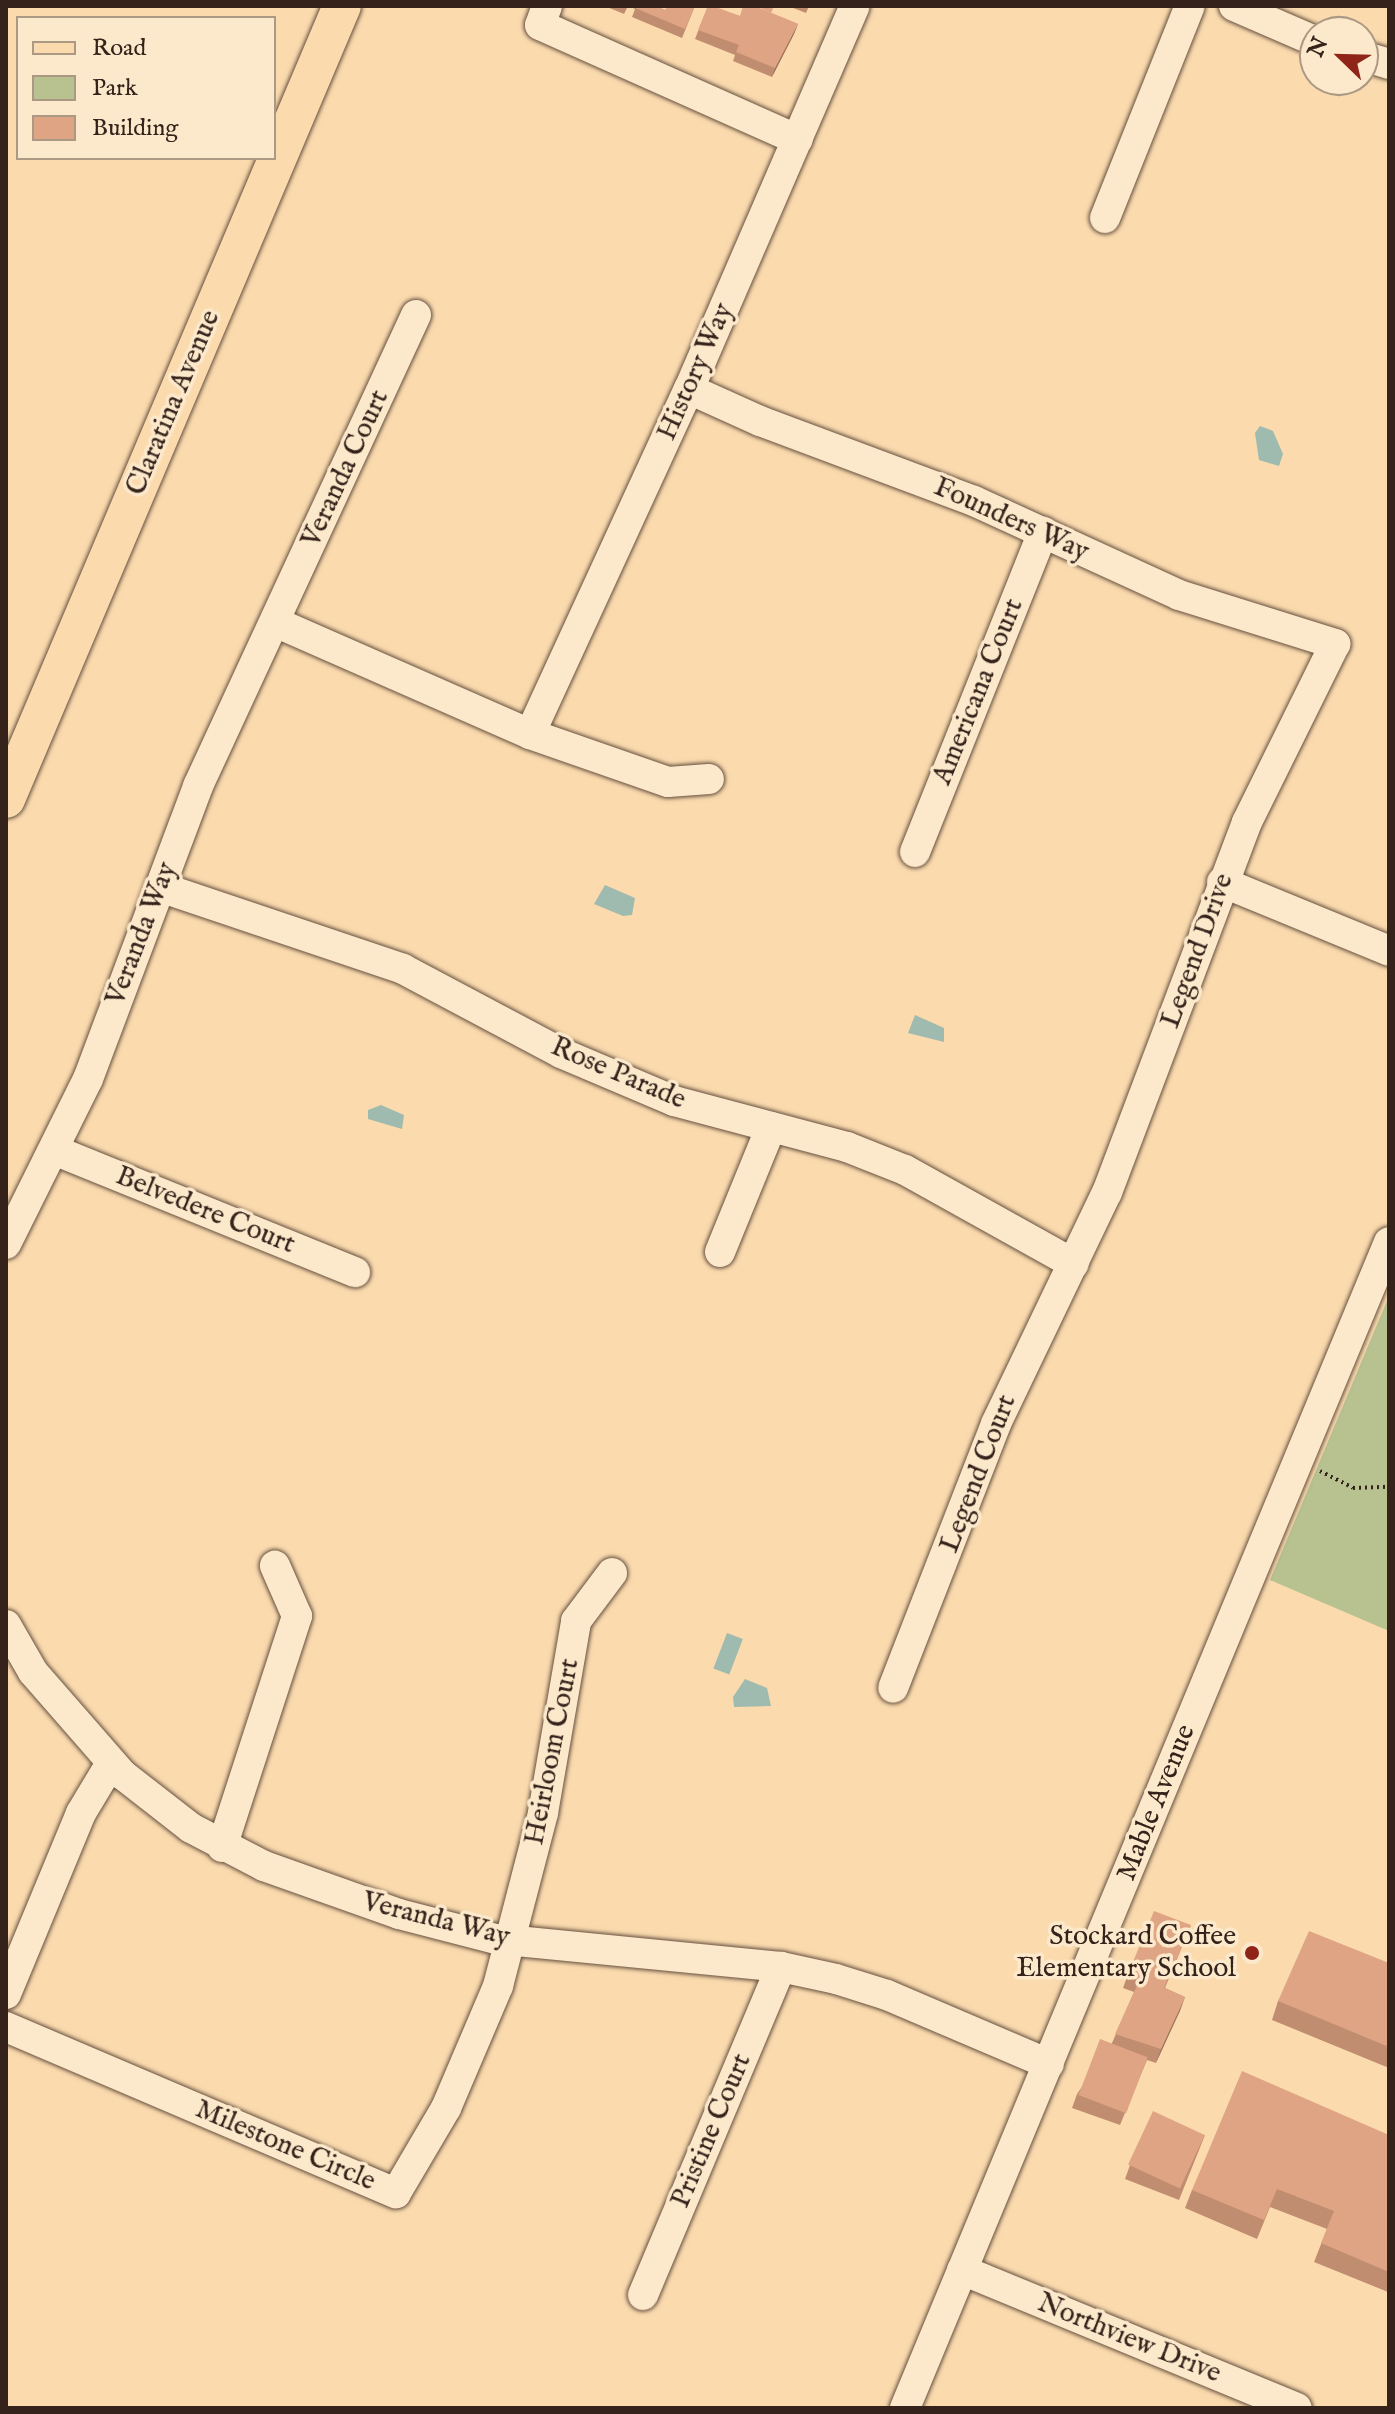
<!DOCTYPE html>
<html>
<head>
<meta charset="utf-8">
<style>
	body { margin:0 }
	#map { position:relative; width:1395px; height:2414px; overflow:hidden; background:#fbdbae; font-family:"IM FELL English",serif }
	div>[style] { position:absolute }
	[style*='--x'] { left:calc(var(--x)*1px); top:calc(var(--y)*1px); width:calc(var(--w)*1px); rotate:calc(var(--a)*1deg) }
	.green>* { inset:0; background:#b8c190 }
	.water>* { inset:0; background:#9fbaaf; transform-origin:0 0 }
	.path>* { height:4px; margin-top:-2px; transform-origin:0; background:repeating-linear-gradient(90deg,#35221b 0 2px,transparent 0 6px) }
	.roads { filter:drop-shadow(0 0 2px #665040) drop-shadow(0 0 2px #665040) }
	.minor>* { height:30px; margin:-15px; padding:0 15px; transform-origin:15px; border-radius:15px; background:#fce8ca }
	.major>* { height:38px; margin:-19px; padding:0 19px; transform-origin:19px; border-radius:19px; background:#fbdbae }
	.wall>* { inset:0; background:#c08d71 }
	.shaded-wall>* { inset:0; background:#9c735c }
	.building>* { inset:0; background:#dfa483; transform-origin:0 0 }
	.dots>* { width:22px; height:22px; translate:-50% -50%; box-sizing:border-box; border:4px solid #fce8ca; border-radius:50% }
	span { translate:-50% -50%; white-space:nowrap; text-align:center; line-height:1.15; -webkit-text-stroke:7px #fce8ca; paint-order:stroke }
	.street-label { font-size:28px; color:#35221b }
	.poi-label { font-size:28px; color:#35221b }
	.right { translate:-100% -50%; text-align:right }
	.frame { position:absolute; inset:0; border:8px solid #35221b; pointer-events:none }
	.legend { position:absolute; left:16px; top:16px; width:260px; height:144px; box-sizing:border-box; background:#fce8ca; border:2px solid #ac9984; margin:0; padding:10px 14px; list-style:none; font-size:24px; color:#35221b }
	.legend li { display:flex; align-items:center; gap:16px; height:40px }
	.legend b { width:40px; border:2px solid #ac9984 }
	.north { position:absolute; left:1299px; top:16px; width:80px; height:80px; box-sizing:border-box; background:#fce8ca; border:2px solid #ac9984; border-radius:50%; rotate:293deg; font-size:22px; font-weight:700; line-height:32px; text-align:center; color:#35221b }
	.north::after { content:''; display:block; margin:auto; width:28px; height:36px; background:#8f2418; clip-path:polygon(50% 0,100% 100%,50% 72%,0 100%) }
</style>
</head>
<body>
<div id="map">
	<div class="green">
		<i style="clip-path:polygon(1389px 1296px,1389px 1631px,1270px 1580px)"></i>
	</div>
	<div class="water">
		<i style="clip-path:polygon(1260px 426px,1273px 431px,1283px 454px,1279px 466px,1259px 460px,1255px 433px)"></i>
		<i style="clip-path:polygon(605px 885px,635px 898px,632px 915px,623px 916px,594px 904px)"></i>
		<i style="clip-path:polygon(915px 1015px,944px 1028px,944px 1042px,908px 1033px)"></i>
		<i style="clip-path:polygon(381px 1105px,404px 1115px,402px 1129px,368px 1119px,368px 1110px)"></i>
		<i style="left:727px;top:1633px;width:17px;height:38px;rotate:21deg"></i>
		<i style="clip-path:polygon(745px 1679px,767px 1688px,771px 1706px,734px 1707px,733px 1697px)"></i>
	</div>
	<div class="path">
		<i style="--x:1320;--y:1471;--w:37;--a:27"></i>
		<i style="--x:1353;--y:1488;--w:36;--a:-2"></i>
	</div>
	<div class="roads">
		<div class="minor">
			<i style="--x:547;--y:6;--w:20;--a:110"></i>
			<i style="--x:540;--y:25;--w:282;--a:24"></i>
			<i style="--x:1234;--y:6;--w:88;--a:23.4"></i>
			<i style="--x:1363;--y:56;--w:27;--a:17"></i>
			<i style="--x:1105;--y:218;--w:228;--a:-68.2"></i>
			<i style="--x:689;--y:389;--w:78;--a:24.3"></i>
			<i style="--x:760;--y:421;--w:228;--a:20.5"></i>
			<i style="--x:974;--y:501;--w:226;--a:24.6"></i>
			<i style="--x:1179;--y:595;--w:164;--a:17.4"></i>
			<i style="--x:1335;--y:644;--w:199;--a:116.3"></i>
			<i style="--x:1247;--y:822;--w:396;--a:110.7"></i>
			<i style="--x:1107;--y:1192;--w:257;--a:115.6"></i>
			<i style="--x:996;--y:1424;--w:283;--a:111.3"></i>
			<i style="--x:275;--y:622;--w:279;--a:23.7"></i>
			<i style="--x:530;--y:734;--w:146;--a:19.2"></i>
			<i style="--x:668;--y:782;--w:41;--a:-4.2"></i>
			<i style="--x:530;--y:734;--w:380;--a:-65.3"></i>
			<i style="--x:689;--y:389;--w:417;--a:-66.6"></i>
			<i style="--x:915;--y:852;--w:345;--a:-68.2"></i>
			<i style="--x:1222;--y:882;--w:181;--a:22.4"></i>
			<i style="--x:160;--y:887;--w:256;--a:18.6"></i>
			<i style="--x:403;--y:969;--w:179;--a:28"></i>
			<i style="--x:561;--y:1053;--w:123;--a:23"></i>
			<i style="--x:674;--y:1101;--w:179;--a:14.9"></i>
			<i style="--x:847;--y:1147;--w:62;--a:21.6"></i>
			<i style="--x:905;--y:1170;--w:193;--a:29.1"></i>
			<i style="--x:54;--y:1150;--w:325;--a:22.1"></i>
			<i style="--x:6;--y:1244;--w:184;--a:-63.6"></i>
			<i style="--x:88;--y:1079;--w:313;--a:-69.4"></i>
			<i style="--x:198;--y:786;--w:519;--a:-65.16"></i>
			<i style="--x:720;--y:1252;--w:135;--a:-67.8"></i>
			<i style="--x:6;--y:1625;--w:54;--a:60.1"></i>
			<i style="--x:33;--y:1672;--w:137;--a:48.9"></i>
			<i style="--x:123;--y:1775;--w:86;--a:37.9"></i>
			<i style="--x:191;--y:1828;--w:82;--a:27.5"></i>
			<i style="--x:264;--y:1866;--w:143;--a:19.6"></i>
			<i style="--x:399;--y:1914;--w:100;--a:14.5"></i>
			<i style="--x:496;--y:1939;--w:286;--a:5.6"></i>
			<i style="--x:781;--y:1967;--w:56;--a:12.3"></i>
			<i style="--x:836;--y:1979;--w:53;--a:17.4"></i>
			<i style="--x:887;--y:1995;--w:176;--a:23.1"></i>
			<i style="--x:222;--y:1847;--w:243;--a:-72"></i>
			<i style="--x:297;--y:1616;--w:55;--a:-113.7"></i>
			<i style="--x:6;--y:1994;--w:196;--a:-67.5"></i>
			<i style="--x:81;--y:1813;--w:58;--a:-59"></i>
			<i style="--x:6;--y:2027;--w:424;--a:23.1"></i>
			<i style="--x:396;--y:2193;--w:99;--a:-59.5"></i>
			<i style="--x:446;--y:2108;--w:133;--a:-66.9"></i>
			<i style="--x:498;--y:1986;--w:179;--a:-75.4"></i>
			<i style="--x:543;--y:1813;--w:195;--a:-80.2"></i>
			<i style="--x:576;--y:1621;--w:60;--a:-53.1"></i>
			<i style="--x:962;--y:2270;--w:362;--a:22.4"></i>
			<i style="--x:643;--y:2295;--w:356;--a:-67.2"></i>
			<i style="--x:905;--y:2408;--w:1262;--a:-67.46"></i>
		</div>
		<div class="major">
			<i style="--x:6;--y:799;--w:861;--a:-67.04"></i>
		</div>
	</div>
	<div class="wall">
		<i style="clip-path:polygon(607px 6px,656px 6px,665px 10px,695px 6px,682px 38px,632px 17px,635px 9px,628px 6px,624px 14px,607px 7px)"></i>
		<i style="clip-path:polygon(708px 6px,740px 16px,771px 13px,798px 24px,794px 34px,772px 77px,733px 61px,735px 55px,695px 39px)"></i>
		<i style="clip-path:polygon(788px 6px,809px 6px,806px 13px)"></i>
		<i style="clip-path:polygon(1191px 1925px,1165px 1988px,1185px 1997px,1156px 2063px,1147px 2060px,1120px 2125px,1072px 2108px,1077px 2094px,1112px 2043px,1134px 1992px,1123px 1988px,1128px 1974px)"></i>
		<i style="clip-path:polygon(1389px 1963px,1389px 2068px,1272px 2020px,1278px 2001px)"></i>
		<i style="clip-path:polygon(1205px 2135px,1179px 2200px,1125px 2179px,1130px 2165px)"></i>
		<i style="clip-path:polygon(1389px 2135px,1389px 2289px,1388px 2292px,1314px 2262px,1327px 2229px,1270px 2207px,1257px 2239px,1185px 2208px,1192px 2190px)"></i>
	</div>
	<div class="shaded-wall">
		<i style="clip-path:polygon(798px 24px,794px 34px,772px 77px,775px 68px)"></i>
		<i style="clip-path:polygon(1185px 1997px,1180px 2011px,1156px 2063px,1161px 2049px)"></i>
	</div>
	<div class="building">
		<i style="clip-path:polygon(636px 6px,656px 6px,665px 10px,667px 6px,695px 6px,685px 29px,635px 8px)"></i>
		<i style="clip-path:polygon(708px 6px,713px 6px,740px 16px,743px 6px,755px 6px,798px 24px,775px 68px,736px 52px,739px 45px,698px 30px)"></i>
		<i style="clip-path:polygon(757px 6px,774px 6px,771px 13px)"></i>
		<i style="clip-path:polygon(1154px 1911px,1191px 1925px,1164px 1988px,1185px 1997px,1161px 2049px,1115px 2034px,1140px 1979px,1128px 1974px)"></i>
		<i style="clip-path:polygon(1309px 1931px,1389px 1963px,1389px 2047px,1278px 2001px)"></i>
		<i style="left:1100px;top:2039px;width:51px;height:60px;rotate:21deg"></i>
		<i style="clip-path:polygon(1242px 2071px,1389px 2135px,1389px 2272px,1321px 2243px,1334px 2211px,1277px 2189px,1264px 2220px,1192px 2190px)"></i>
		<i style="left:1153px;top:2111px;width:57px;height:59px;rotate:25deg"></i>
	</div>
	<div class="dots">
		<i style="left:1252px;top:1953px;background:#8f2418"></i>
	</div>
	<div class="street-label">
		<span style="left:696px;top:372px;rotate:-66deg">History Way</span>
		<span style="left:174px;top:403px;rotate:-67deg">Claratina Avenue</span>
		<span style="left:346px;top:469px;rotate:-65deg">Veranda Court</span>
		<span style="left:1011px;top:520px;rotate:24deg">Founders Way</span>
		<span style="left:979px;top:692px;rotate:-68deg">Americana Court</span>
		<span style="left:142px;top:934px;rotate:-69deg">Veranda Way</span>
		<span style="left:1198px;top:951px;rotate:-70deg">Legend Drive</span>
		<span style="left:618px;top:1074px;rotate:23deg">Rose Parade</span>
		<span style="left:205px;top:1211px;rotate:22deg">Belvedere Court</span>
		<span style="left:979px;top:1474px;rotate:-69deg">Legend Court</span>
		<span style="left:553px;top:1752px;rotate:-79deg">Heirloom Court</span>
		<span style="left:1157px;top:1803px;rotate:-68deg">Mable Avenue</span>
		<span style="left:436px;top:1920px;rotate:14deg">Veranda Way</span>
		<span style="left:712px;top:2131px;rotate:-67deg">Pristine Court</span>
		<span style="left:285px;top:2146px;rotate:23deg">Milestone Circle</span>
		<span style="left:1129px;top:2339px;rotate:22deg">Northview Drive</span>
	</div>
	<div class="poi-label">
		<span class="right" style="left:1236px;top:1953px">Stockard Coffee<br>Elementary School</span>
	</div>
	<div class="frame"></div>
	<ul class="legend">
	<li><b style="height:10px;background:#fbdbae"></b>Road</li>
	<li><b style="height:22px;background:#b8c190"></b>Park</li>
	<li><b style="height:22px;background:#dfa483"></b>Building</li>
	</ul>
	<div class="north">N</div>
</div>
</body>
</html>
